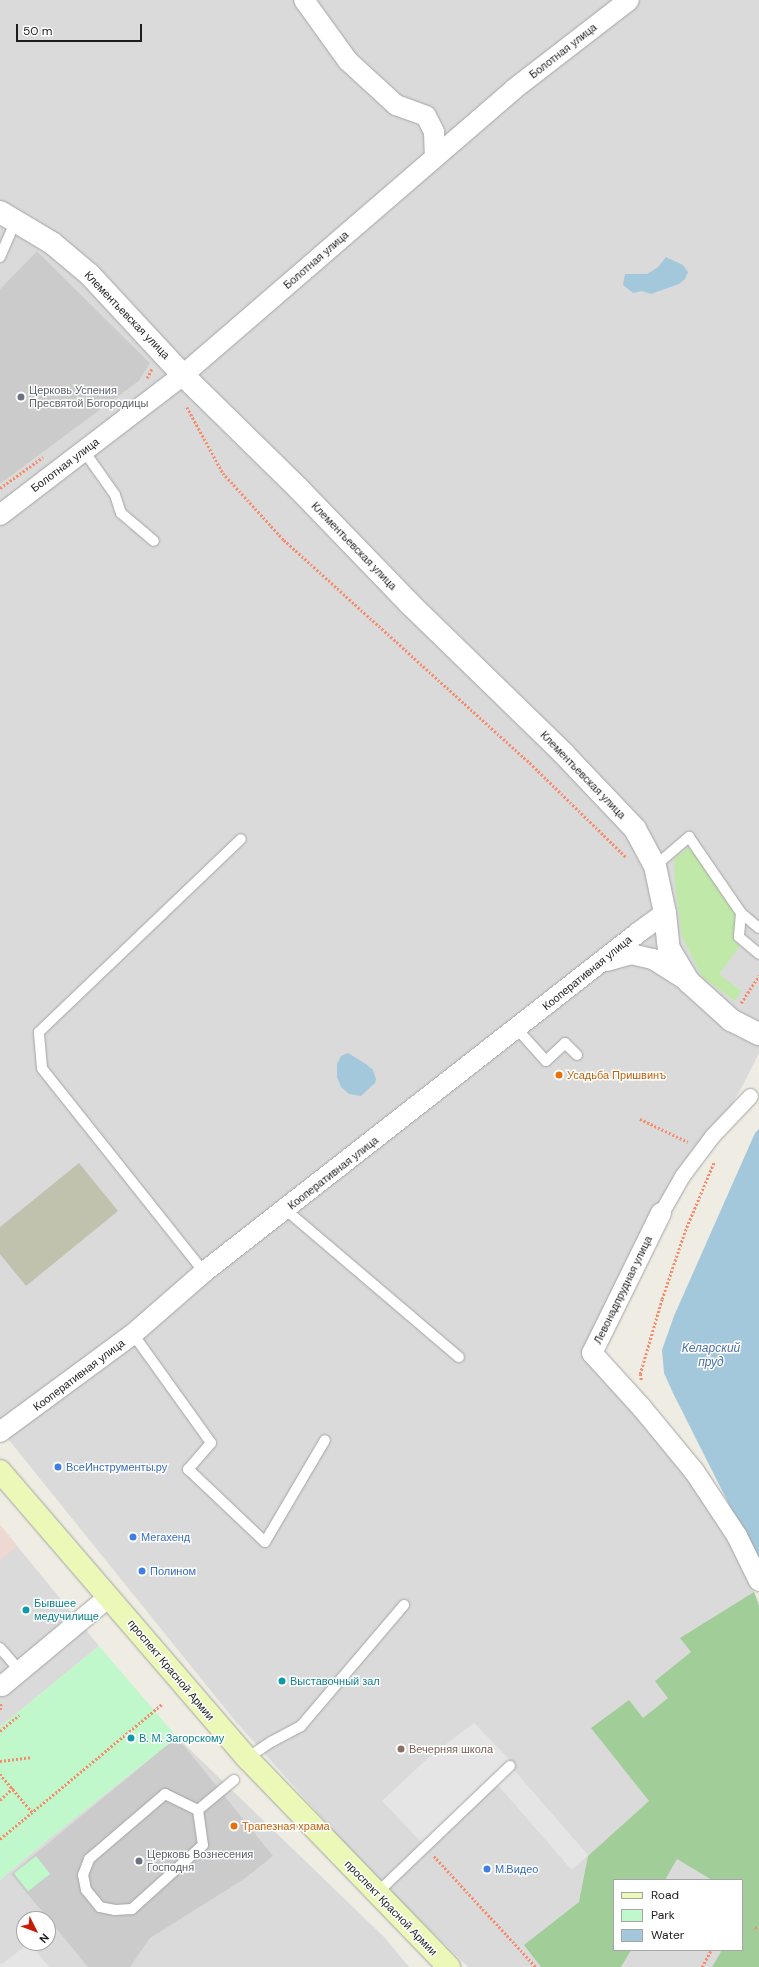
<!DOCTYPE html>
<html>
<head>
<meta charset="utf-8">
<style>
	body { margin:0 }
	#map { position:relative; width:759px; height:1967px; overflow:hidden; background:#eeece3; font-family:"DM Sans",sans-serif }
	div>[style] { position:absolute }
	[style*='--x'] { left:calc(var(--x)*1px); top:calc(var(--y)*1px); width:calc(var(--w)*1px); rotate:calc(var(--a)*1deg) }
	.residential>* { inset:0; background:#dbdada }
	.commercial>* { inset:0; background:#efd7d2 }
	.religious>* { inset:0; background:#cbcbcb }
	.construction>* { inset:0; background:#c0c2ae }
	.grass>* { inset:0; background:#c0e8a9 }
	.forest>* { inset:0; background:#a1cd98 }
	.park>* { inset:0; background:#c0f8cb; transform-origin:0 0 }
	.parking>* { inset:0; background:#e5e5e5; transform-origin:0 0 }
	.water>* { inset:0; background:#a4c8db }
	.path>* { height:2.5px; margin-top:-1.25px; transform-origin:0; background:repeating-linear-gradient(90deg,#f78b6b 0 2px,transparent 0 4px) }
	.roads { filter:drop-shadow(0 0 1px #a4a4a4) drop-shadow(0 0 1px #a4a4a4) }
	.service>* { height:10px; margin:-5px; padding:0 5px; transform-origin:5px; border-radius:5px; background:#fff }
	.pedestrian>* { height:15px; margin:-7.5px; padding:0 7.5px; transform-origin:7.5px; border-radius:7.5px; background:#fff }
	.minor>* { height:20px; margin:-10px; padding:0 10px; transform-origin:10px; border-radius:10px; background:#fff }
	.tertiary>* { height:22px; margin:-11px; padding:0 11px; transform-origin:11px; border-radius:11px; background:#fff }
	.secondary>* { height:22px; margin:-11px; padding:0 11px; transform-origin:11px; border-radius:11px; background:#ecf8b7 }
	.dots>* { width:11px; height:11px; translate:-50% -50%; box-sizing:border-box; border:2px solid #fff; border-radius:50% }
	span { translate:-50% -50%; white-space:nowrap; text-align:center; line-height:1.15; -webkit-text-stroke:3px #fff; paint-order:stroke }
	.street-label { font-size:11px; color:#1d1d1d }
	.worship-label { font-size:11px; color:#5b616d }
	.left { translate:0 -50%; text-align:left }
	.food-label { font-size:11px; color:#c56008 }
	.shop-label { font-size:11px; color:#366cbe }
	.culture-label { font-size:11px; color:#0d838f }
	.education-label { font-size:11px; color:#785e54 }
	.water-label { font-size:12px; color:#4b6faa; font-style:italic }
	.legend { position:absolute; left:613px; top:1879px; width:130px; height:72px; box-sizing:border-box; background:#fff; border:1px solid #a5a5a5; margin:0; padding:5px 7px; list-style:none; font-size:12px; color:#1d1d1d }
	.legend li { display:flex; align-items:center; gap:8px; height:20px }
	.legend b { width:20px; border:1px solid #a5a5a5 }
	.north { position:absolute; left:16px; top:1911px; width:40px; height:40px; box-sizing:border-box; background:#fff; border:1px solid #a5a5a5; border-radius:50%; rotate:132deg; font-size:11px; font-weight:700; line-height:16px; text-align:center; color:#1d1d1d }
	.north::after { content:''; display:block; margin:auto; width:14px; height:18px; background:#c61c04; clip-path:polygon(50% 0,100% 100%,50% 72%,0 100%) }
	.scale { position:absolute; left:16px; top:24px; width:126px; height:18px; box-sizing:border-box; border:2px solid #1d1d1d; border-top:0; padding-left:5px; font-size:12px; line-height:14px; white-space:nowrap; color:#1d1d1d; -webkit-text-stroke:3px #fff; paint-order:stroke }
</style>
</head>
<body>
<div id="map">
	<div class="residential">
		<i style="clip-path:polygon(evenodd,0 0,759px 0,759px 1053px,743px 1085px,592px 1353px,694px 1471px,759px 1602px,759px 1967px,468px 1967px,377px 1879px,236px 1722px,0 1429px,0 484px,139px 381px,150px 363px,37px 251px,0 289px,0 0,614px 1880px,742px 1880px,742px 1950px,614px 1950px,614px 1880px)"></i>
		<i style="clip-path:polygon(0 1525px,99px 1646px,0 1727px)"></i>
		<i style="clip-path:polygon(evenodd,177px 1737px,384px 1937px,409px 1967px,0 1967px,0 1880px,51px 1837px,177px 1737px,24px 1919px,48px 1919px,48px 1943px,24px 1943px,24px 1919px)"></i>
	</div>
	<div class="commercial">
		<i style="clip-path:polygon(0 1525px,17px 1546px,0 1560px)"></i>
	</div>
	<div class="religious">
		<i style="clip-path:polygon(37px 251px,150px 363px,139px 381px,0 484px,0 289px)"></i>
		<i style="clip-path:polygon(177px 1737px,273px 1856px,244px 1879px,150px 1938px,130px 1967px,88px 1967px,11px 1874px)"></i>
	</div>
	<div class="construction">
		<i style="clip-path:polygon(79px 1163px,118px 1211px,26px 1286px,0 1254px,0 1227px)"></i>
	</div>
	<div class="grass">
		<i style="clip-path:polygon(691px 845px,737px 913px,736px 940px,740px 946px,719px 974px,741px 991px,735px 1001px,702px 977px,682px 937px,675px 884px,674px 859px)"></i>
	</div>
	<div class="forest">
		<i style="clip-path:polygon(754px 1592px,759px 1606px,759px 1967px,712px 1967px,722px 1950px,742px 1950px,742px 1880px,712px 1880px,677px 1859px,665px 1880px,614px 1880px,614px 1950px,631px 1950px,621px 1967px,541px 1967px,524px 1945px,579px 1902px,588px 1856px,649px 1801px,591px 1728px,629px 1700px,643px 1718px,668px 1698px,655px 1681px,691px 1652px,680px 1638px)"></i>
	</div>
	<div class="park">
		<i style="clip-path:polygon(99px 1646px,177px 1737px,51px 1837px,0 1880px,0 1727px)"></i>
		<i style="left:36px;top:1856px;width:23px;height:28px;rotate:52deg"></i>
	</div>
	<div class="parking">
		<i style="clip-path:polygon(474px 1723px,510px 1760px,423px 1844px,382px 1801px,428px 1758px)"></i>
		<i style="left:514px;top:1770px;width:113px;height:22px;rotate:49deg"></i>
		<i style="clip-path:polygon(29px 1943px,49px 1967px,0 1967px,0 1963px,2px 1964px)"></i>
	</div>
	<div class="water">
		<i style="clip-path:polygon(666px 257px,683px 265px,688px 272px,685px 279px,679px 284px,651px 294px,642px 291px,633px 293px,623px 285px,625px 274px,647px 274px,658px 267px)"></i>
		<i style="clip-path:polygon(348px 1053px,366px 1064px,373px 1070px,376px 1079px,375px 1083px,361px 1096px,349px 1094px,341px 1087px,337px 1077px,337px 1064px,341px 1056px)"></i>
		<i style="clip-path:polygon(759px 1129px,759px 1564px,673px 1393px,664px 1373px,662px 1350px,674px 1316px,755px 1133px)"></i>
	</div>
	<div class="path">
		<i style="--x:147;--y:378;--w:11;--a:-63"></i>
		<i style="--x:187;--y:407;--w:75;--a:61.4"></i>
		<i style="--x:223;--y:473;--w:91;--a:47.7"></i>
		<i style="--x:284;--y:540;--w:328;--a:42.2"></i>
		<i style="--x:527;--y:760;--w:140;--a:44.4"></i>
		<i style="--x:0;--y:488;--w:53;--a:-35.8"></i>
		<i style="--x:741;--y:1003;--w:33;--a:-57"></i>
		<i style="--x:640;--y:1119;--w:53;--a:25.6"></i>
		<i style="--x:641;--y:1380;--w:6;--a:-99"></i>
		<i style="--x:640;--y:1374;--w:78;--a:-73.7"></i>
		<i style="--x:662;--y:1299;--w:72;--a:-71.3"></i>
		<i style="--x:685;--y:1231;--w:75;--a:-67.2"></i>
		<i style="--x:0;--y:1710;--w:7;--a:-82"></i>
		<i style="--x:0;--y:1731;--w:25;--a:-40"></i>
		<i style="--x:0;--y:1761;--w:31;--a:-7"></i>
		<i style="--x:0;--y:1774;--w:51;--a:49.8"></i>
		<i style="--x:0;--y:1800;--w:18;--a:-43"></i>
		<i style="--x:0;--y:1839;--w:212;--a:-39.8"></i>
		<i style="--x:434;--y:1856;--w:151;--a:47.4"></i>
		<i style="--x:755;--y:1927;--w:4;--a:27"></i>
		<i style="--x:702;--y:1967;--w:19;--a:-62"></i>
	</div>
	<div class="roads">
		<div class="service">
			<i style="--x:0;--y:257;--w:40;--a:-66.6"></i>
			<i style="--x:84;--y:451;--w:54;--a:54.8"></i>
			<i style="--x:115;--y:495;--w:19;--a:72"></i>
			<i style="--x:121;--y:513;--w:43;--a:40.3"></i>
			<i style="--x:655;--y:866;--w:45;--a:-40.5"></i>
			<i style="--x:689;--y:837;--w:92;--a:55.6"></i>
			<i style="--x:741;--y:913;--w:23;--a:40"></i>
			<i style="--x:741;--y:913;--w:24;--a:95"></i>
			<i style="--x:739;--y:937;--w:26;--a:40"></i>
			<i style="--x:517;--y:1029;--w:43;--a:47.8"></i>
			<i style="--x:546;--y:1061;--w:26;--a:-43"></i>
			<i style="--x:565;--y:1043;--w:17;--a:45"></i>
			<i style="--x:286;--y:1210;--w:227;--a:40.4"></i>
			<i style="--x:204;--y:1272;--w:260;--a:-128.5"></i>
			<i style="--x:42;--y:1068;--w:36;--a:-95"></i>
			<i style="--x:39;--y:1032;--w:279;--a:-43.7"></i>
			<i style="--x:133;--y:1334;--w:134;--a:54.4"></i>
			<i style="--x:211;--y:1443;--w:35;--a:131"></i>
			<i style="--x:188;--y:1469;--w:106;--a:43.5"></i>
			<i style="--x:265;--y:1542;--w:118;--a:-59.5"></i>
			<i style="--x:0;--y:1648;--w:30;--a:49"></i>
			<i style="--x:247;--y:1758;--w:29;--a:-34"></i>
			<i style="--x:271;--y:1742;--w:34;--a:-28"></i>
			<i style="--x:301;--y:1726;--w:159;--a:-49.6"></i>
			<i style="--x:198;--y:1810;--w:35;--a:82"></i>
			<i style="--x:203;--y:1845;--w:96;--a:138"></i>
			<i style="--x:132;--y:1909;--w:17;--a:177"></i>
			<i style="--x:115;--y:1910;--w:15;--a:-169"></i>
			<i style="--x:100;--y:1907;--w:22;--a:-129"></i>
			<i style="--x:86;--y:1890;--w:15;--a:-101"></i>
			<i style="--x:83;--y:1875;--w:17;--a:-69"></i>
			<i style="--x:89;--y:1859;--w:100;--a:-40.5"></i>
			<i style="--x:165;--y:1794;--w:37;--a:26"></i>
			<i style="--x:198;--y:1810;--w:47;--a:-39.8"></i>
			<i style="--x:377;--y:1893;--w:184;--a:-43.7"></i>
		</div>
		<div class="pedestrian">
			<i style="--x:661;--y:1213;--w:43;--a:-60.4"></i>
			<i style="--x:682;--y:1176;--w:50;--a:-53.1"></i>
			<i style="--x:712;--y:1136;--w:55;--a:-46.5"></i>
		</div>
		<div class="minor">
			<i style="--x:304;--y:0;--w:75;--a:54.2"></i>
			<i style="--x:348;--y:61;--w:65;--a:42.5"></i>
			<i style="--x:396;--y:105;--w:32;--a:20"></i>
			<i style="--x:426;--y:116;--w:18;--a:63"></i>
			<i style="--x:434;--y:132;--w:24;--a:88"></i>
			<i style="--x:0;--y:515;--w:230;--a:-37.4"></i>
			<i style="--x:183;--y:375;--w:437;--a:-40.8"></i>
			<i style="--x:514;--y:89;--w:145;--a:-37.7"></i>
			<i style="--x:607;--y:961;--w:25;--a:-16"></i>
			<i style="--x:631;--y:954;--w:23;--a:13"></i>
			<i style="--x:653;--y:959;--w:43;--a:32.6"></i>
			<i style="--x:661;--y:1213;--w:156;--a:116.2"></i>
			<i style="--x:592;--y:1353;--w:74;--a:47.7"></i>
			<i style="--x:642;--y:1408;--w:82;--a:50.5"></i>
			<i style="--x:694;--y:1471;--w:78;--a:56.5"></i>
			<i style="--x:737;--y:1536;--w:50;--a:63.9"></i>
			<i style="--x:0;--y:1432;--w:165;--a:-36.4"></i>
			<i style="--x:133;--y:1334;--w:94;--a:-41.1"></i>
			<i style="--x:204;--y:1272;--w:552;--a:-38.01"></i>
			<i style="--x:639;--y:932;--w:32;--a:-36"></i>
			<i style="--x:2;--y:1686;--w:139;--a:-39.8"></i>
		</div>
		<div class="tertiary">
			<i style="--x:0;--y:212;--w:61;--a:30.8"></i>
			<i style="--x:52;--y:243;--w:50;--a:40.1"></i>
			<i style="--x:90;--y:275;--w:137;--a:47.1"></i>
			<i style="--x:183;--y:375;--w:163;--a:44.5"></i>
			<i style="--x:299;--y:489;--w:160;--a:46"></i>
			<i style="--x:410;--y:604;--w:214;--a:44.2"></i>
			<i style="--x:563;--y:753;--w:105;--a:46.5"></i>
			<i style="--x:635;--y:829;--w:42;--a:61.6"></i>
			<i style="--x:655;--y:866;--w:48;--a:78"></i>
			<i style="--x:665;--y:913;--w:36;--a:84"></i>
			<i style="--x:669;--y:949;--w:39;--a:59"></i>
			<i style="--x:689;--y:982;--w:57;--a:42.1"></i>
			<i style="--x:731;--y:1020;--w:31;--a:27"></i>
		</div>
		<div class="secondary">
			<i style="--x:0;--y:1471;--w:379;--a:49.3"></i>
			<i style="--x:247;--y:1758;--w:291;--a:46"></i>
		</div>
	</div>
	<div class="dots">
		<i style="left:21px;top:397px;background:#6b7280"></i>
		<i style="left:559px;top:1075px;background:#e8710a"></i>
		<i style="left:58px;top:1467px;background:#3f7fe0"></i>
		<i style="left:133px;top:1537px;background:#3f7fe0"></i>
		<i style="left:142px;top:1571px;background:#3f7fe0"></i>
		<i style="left:26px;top:1610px;background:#0f9aa8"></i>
		<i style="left:282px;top:1681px;background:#0f9aa8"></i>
		<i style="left:131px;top:1738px;background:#0f9aa8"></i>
		<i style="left:401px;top:1749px;background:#8d6e63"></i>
		<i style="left:234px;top:1826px;background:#e8710a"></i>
		<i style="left:139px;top:1861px;background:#6b7280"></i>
		<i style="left:487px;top:1869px;background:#3f7fe0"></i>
	</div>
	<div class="street-label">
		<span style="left:563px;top:51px;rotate:-38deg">Болотная улица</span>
		<span style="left:316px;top:260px;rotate:-41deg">Болотная улица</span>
		<span style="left:127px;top:315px;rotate:46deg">Клементьевская улица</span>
		<span style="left:65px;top:465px;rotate:-37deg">Болотная улица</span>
		<span style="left:354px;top:546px;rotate:46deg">Клементьевская улица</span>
		<span style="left:583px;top:775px;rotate:46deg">Клементьевская улица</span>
		<span style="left:587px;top:973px;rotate:-39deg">Кооперативная улица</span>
		<span style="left:333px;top:1173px;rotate:-38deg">Кооперативная улица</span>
		<span style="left:623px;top:1290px;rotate:-64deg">Левонадпрудная улица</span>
		<span style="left:79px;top:1375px;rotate:-37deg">Кооперативная улица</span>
		<span style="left:171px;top:1670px;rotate:50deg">проспект Красной Армии</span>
		<span style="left:391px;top:1908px;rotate:46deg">проспект Красной Армии</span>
	</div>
	<div class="worship-label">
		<span class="left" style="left:29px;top:397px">Церковь Успения<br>Пресвятой Богородицы</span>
		<span class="left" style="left:147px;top:1861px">Церковь Вознесения<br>Господня</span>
	</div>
	<div class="food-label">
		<span class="left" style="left:567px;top:1075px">Усадьба Пришвинъ</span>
		<span class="left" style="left:242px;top:1826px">Трапезная храма</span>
	</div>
	<div class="shop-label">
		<span class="left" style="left:66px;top:1467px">ВсеИнструменты.ру</span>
		<span class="left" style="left:141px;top:1537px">Мегахенд</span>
		<span class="left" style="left:150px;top:1571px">Полином</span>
		<span class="left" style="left:495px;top:1869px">М.Видео</span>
	</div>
	<div class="culture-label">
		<span class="left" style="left:34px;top:1610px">Бывшее<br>медучилище</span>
		<span class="left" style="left:290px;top:1681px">Выставочный зал</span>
		<span class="left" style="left:139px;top:1738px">В. М. Загорскому</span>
	</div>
	<div class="education-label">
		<span class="left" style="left:409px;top:1749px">Вечерняя школа</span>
	</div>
	<div class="water-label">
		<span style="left:711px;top:1356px">Келарский<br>пруд</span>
	</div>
	<ul class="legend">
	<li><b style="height:5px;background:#ecf8b7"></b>Road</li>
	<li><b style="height:11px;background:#c0f8cb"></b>Park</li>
	<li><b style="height:11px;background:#a4c8db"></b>Water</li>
	</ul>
	<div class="north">N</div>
	<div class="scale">50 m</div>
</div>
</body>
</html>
